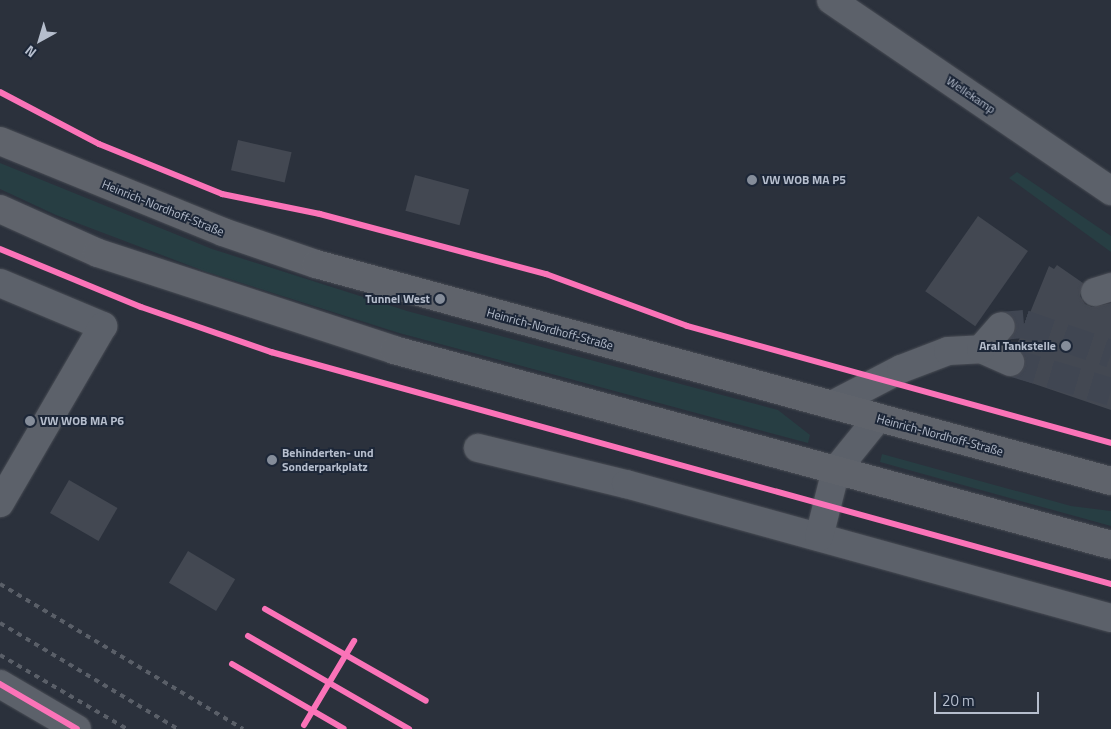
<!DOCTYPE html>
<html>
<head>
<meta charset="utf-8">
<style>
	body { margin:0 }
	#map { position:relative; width:1111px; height:729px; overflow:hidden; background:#2b313c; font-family:"Titillium Web",sans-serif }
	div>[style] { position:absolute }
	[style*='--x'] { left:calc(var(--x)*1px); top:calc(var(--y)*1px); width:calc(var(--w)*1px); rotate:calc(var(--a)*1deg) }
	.green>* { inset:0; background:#273e43 }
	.building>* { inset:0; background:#434852; transform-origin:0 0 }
	.minor-tunnel>* { height:28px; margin-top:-14px; transform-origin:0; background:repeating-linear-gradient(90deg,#404652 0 28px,transparent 0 42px) }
	.roads { filter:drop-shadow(0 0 1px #484c54) drop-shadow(0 0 1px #484c54) }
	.minor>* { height:28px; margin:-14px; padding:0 14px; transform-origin:14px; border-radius:14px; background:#5c616a }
	.major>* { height:28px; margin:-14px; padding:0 14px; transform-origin:14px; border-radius:14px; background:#5f636b }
	.rail>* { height:4px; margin-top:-2px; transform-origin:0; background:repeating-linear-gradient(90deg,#5a5f68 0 5px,transparent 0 10px) }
	.cycleway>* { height:6px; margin:-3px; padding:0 3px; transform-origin:3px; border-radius:3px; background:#fb73b8 }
	.dots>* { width:14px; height:14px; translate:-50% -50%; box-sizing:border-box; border:2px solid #1d2738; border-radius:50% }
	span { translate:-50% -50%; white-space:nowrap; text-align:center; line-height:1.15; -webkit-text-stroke:4px #1d2738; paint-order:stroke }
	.street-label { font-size:12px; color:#b6becd }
	.poi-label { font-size:12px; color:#b6becd; font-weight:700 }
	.left { translate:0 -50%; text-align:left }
	.right { translate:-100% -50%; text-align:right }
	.north { position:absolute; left:15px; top:15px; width:50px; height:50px; -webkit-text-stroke:4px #1d2738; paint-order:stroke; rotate:219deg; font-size:14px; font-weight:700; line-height:20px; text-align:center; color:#b6becd }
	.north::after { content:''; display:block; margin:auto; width:18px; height:22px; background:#b6becd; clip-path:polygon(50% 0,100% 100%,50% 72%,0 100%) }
	.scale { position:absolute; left:934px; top:692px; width:105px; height:22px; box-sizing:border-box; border:2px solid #b6becd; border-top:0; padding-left:6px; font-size:15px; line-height:18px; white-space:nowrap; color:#b6becd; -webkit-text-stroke:4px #1d2738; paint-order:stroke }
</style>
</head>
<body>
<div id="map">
	<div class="green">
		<i style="clip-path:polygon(0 163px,212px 249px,407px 311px,778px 410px,810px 435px,808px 443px,399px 333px,204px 271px,56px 215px,0 189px)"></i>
		<i style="clip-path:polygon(1017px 172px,1111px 236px,1111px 252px,1009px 178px)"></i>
		<i style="clip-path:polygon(882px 454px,1071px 506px,1111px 511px,1111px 526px,880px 462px)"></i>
	</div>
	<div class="building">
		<i style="left:238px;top:140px;width:55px;height:31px;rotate:13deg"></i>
		<i style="left:415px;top:175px;width:56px;height:37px;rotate:15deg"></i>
		<i style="left:978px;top:216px;width:61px;height:92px;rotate:35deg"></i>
		<i style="clip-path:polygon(1057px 265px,1083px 283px,1080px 296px,1085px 304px,1092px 307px,1111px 303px,1111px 410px,1014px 377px,1024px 369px,1026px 361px,1016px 347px,1049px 266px,1054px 269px)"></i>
		<i style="left:69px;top:480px;width:56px;height:38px;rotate:30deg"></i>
		<i style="left:188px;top:551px;width:55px;height:37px;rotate:31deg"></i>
	</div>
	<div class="minor-tunnel">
		<i style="--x:1001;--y:326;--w:23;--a:-5"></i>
		<i style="--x:1024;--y:324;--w:92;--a:19"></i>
		<i style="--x:1010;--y:362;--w:105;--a:16.5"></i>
	</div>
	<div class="roads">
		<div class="minor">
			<i style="--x:831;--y:0;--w:339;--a:34.3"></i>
			<i style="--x:0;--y:283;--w:112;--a:22.7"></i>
			<i style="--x:103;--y:326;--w:205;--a:120.2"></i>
			<i style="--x:1095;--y:292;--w:17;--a:-17"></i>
			<i style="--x:981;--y:349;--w:32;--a:24"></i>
			<i style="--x:832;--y:405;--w:78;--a:-27.6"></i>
			<i style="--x:901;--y:369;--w:50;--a:-21"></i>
			<i style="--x:948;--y:351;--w:33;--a:-3"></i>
			<i style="--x:981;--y:349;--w:30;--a:-49"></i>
			<i style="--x:478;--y:448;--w:152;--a:13.7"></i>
			<i style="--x:626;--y:484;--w:503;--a:15.44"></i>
			<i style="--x:819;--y:537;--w:69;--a:-75.8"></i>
			<i style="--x:836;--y:470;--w:67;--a:-51.1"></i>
			<i style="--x:0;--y:684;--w:89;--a:30.3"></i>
		</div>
		<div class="major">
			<i style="--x:0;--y:141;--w:241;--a:22.2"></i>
			<i style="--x:223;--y:232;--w:98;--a:19"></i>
			<i style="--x:316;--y:264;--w:824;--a:15.27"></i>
			<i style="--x:0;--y:209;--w:107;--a:24.2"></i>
			<i style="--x:98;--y:253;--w:311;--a:18.1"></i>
			<i style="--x:394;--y:350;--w:743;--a:15.21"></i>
		</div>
	</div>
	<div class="rail">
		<i style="--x:0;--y:584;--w:283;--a:30.8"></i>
		<i style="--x:0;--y:623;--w:207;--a:30.8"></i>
		<i style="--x:0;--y:655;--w:147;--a:30.2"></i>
	</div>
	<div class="cycleway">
		<i style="--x:0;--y:92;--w:112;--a:27.7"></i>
		<i style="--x:99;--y:144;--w:133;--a:22.1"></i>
		<i style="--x:222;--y:194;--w:100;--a:11.5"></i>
		<i style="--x:320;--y:214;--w:234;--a:14.9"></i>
		<i style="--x:546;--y:274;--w:150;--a:20.2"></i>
		<i style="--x:687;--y:326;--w:440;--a:15.4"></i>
		<i style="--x:0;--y:249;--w:152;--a:22.4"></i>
		<i style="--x:141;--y:307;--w:138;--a:19.1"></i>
		<i style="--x:271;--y:352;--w:871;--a:15.44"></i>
		<i style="--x:265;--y:609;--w:185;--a:29.7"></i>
		<i style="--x:248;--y:636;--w:186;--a:30"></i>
		<i style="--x:232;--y:664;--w:129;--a:30.1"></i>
		<i style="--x:0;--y:684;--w:89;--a:30.3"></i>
		<i style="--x:304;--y:725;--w:98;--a:-59.2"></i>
	</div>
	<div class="dots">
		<i style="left:752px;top:180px;background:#858d9a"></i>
		<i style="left:440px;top:299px;background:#858d9a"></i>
		<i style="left:1066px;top:346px;background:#858d9a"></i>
		<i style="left:30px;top:421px;background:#858d9a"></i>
		<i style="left:272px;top:460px;background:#858d9a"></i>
	</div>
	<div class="street-label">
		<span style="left:971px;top:95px;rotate:34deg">Wellekamp</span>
		<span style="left:163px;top:208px;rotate:22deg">Heinrich-Nordhoff-Straße</span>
		<span style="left:550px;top:329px;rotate:15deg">Heinrich-Nordhoff-Straße</span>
		<span style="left:940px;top:435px;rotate:15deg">Heinrich-Nordhoff-Straße</span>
	</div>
	<div class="poi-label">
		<span class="left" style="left:762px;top:180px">VW WOB MA P5</span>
		<span class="right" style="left:430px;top:299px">Tunnel West</span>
		<span class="right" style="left:1056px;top:346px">Aral Tankstelle</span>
		<span class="left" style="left:40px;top:421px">VW WOB MA P6</span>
		<span class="left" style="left:282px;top:460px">Behinderten- und<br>Sonderparkplatz</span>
	</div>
	<div class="north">N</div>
	<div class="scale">20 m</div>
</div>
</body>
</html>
